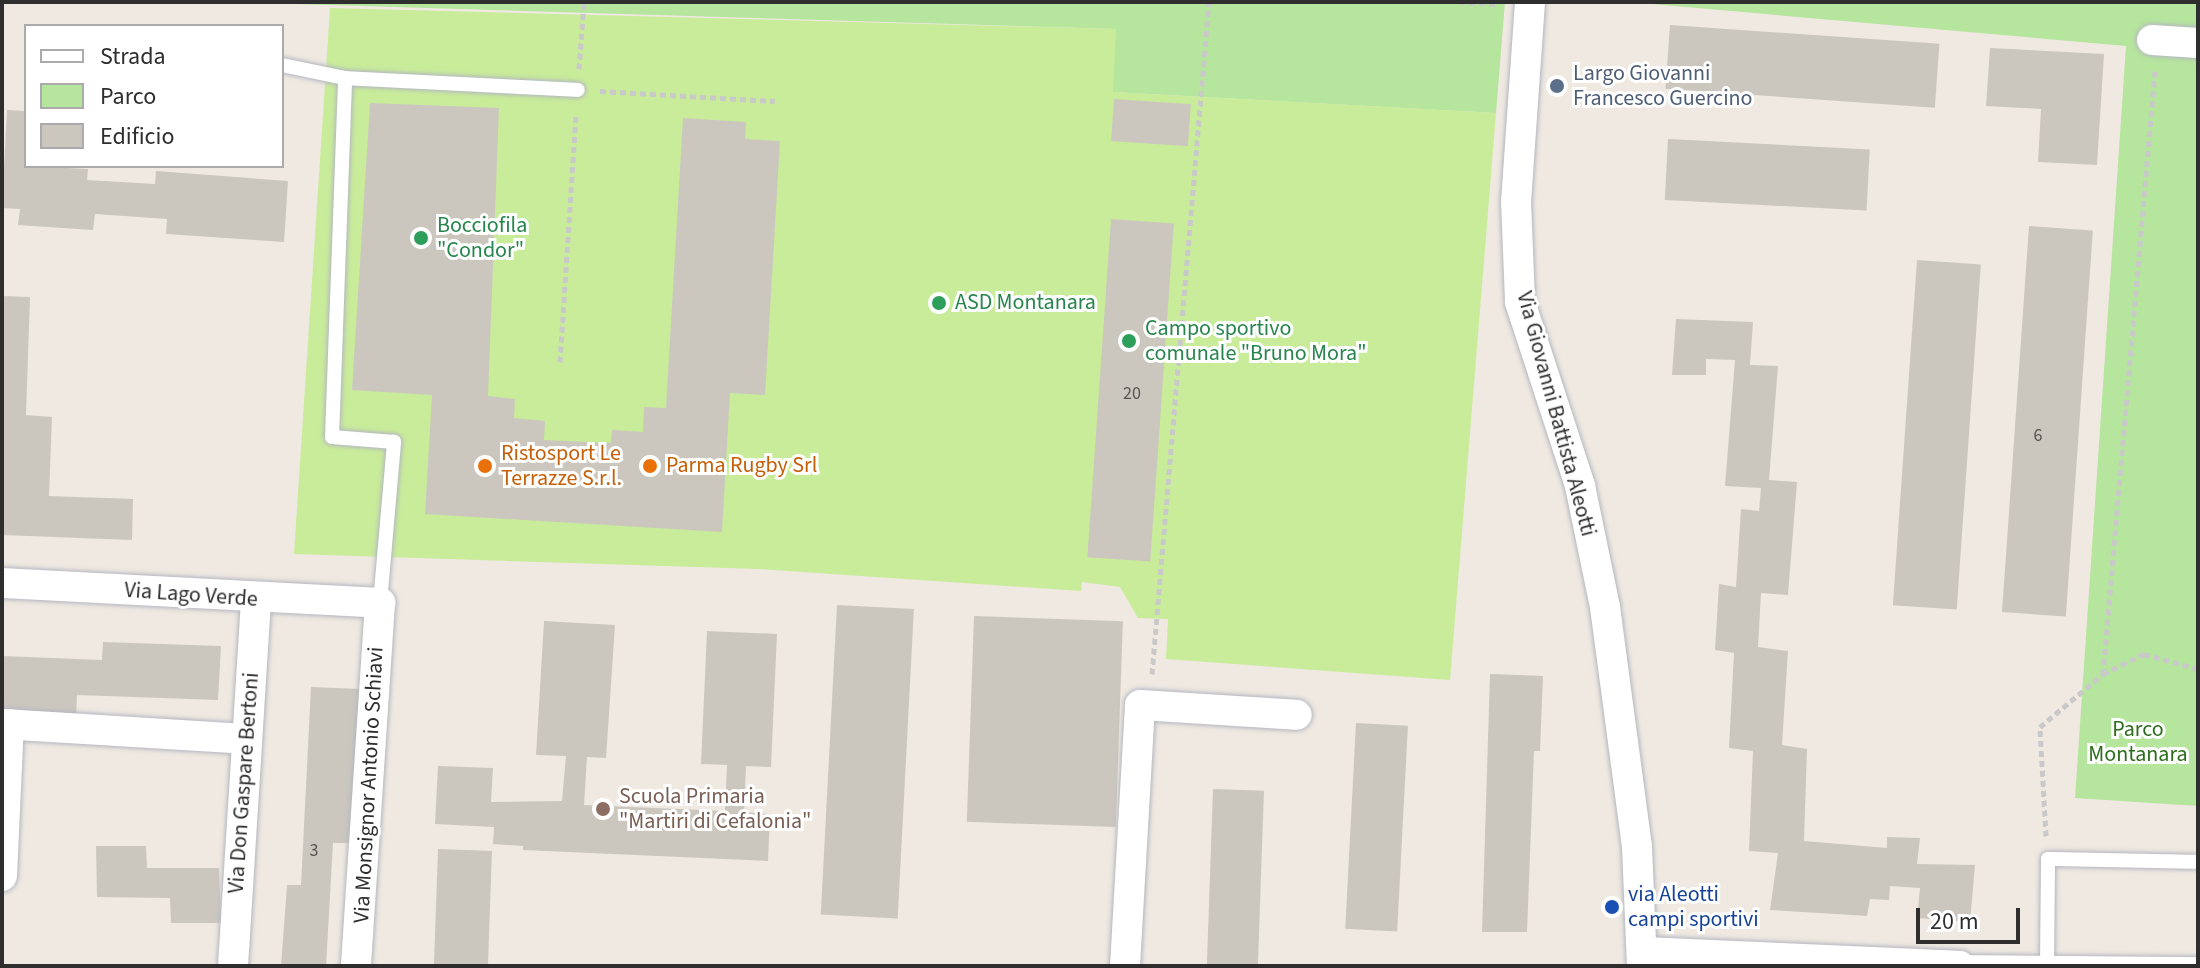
<!DOCTYPE html>
<html>
<head>
<meta charset="utf-8">
<style>
	body { margin:0 }
	#map { position:relative; width:2200px; height:968px; overflow:hidden; background:#efe9e1; font-family:"Source Sans 3",sans-serif }
	div>[style] { position:absolute }
	[style*='--x'] { left:calc(var(--x)*1px); top:calc(var(--y)*1px); width:calc(var(--w)*1px); rotate:calc(var(--a)*1deg) }
	.green>* { inset:0; background:#b6e59e }
	.pitch>* { inset:0; background:#c9ec9a }
	.building>* { inset:0; background:#cbc7bf; transform-origin:0 0 }
	.path>* { height:5px; margin-top:-2.5px; transform-origin:0; background:repeating-linear-gradient(90deg,#c9c9c9 0 6px,transparent 0 10px) }
	.roads { filter:drop-shadow(0 0 2px #b4b7c1) drop-shadow(0 0 2px #b4b7c1) }
	.lane>* { height:14px; margin:-7px; padding:0 7px; transform-origin:7px; border-radius:7px; background:#fff }
	.street>* { height:30px; margin:-15px; padding:0 15px; transform-origin:15px; border-radius:15px; background:#fff }
	.dots>* { width:22px; height:22px; translate:-50% -50%; box-sizing:border-box; border:4px solid #fff; border-radius:50% }
	span { translate:-50% -50%; white-space:nowrap; text-align:center; line-height:1.15; -webkit-text-stroke:6px #fff; paint-order:stroke }
	.number-label { font-size:18px; color:#555452 }
	.number-label span { -webkit-text-stroke-width:0 }
	.service-label { font-size:22px; color:#4e5e75 }
	.left { translate:0 -50%; text-align:left }
	.leisure-label { font-size:22px; color:#27864d }
	.street-label { font-size:22px; color:#2e2e2e }
	.food-label { font-size:22px; color:#c56008 }
	.park-label { font-size:22px; color:#2c6e1b }
	.education-label { font-size:22px; color:#785e54 }
	.transit-label { font-size:22px; color:#164399 }
	.frame { position:absolute; inset:0; border:4px solid #2e2e2e; pointer-events:none }
	.legend { position:absolute; left:24px; top:24px; width:260px; height:144px; box-sizing:border-box; background:#fff; border:2px solid #ababab; margin:0; padding:10px 14px; list-style:none; font-size:24px; color:#2e2e2e }
	.legend li { display:flex; align-items:center; gap:16px; height:40px }
	.legend b { width:40px; border:2px solid #ababab }
	.scale { position:absolute; left:1916px; top:908px; width:104px; height:36px; box-sizing:border-box; border:4px solid #2e2e2e; border-top:0; padding-left:10px; font-size:24px; line-height:28px; white-space:nowrap; color:#2e2e2e; -webkit-text-stroke:6px #fff; paint-order:stroke }
</style>
</head>
<body>
<div id="map">
	<div class="green">
		<i style="clip-path:polygon(233px 2px,1505px 2px,1496px 113px,1112px 92px,1115px 29px)"></i>
		<i style="clip-path:polygon(1629px 2px,2198px 2px,2198px 806px,2075px 798px,2126px 46px)"></i>
	</div>
	<div class="pitch">
		<i style="clip-path:polygon(330px 8px,1116px 29px,1113px 92px,1496px 113px,1450px 680px,1166px 659px,1168px 619px,1138px 618px,1120px 587px,1082px 582px,1081px 591px,759px 569px,294px 554px)"></i>
	</div>
	<div class="building">
		<i style="left:1670px;top:25px;width:270px;height:64px;rotate:4deg"></i>
		<i style="clip-path:polygon(1990px 48px,2104px 54px,2097px 165px,2038px 162px,2041px 109px,1986px 106px)"></i>
		<i style="left:1114px;top:99px;width:77px;height:42px;rotate:4deg"></i>
		<i style="clip-path:polygon(370px 103px,499px 108px,488px 396px,515px 399px,514px 418px,545px 421px,544px 440px,611px 443px,612px 430px,643px 432px,644px 407px,666px 408px,683px 118px,746px 122px,745px 139px,780px 141px,765px 395px,730px 393px,722px 532px,425px 514px,432px 395px,352px 390px)"></i>
		<i style="clip-path:polygon(7px 110px,26px 111px,26px 166px,88px 169px,87px 180px,155px 184px,156px 171px,288px 181px,284px 242px,166px 234px,167px 219px,95px 214px,93px 230px,18px 225px,20px 209px,2px 208px)"></i>
		<i style="left:1668px;top:139px;width:202px;height:61px;rotate:3deg"></i>
		<i style="left:1111px;top:219px;width:63px;height:339px;rotate:4deg"></i>
		<i style="left:2029px;top:226px;width:64px;height:387px;rotate:4deg"></i>
		<i style="left:1917px;top:260px;width:64px;height:346px;rotate:4deg"></i>
		<i style="clip-path:polygon(2px 296px,30px 297px,26px 415px,52px 417px,49px 496px,133px 499px,132px 540px,2px 535px)"></i>
		<i style="clip-path:polygon(1676px 319px,1753px 322px,1750px 365px,1778px 366px,1769px 480px,1797px 482px,1788px 595px,1761px 593px,1758px 647px,1788px 651px,1782px 745px,1807px 749px,1804px 841px,1887px 848px,1887px 837px,1920px 838px,1917px 864px,1975px 865px,1970px 922px,1917px 918px,1920px 888px,1890px 886px,1889px 900px,1870px 899px,1867px 916px,1770px 910px,1778px 853px,1749px 851px,1753px 751px,1729px 748px,1734px 653px,1715px 650px,1719px 584px,1736px 587px,1741px 509px,1759px 511px,1761px 488px,1725px 486px,1735px 360px,1706px 359px,1706px 375px,1672px 375px)"></i>
		<i style="left:837px;top:605px;width:77px;height:310px;rotate:3deg"></i>
		<i style="left:974px;top:616px;width:149px;height:206px;rotate:2deg"></i>
		<i style="clip-path:polygon(544px 621px,615px 625px,606px 758px,587px 757px,584px 805px,725px 811px,727px 765px,701px 764px,707px 631px,777px 634px,771px 767px,746px 766px,744px 812px,770px 814px,768px 861px,523px 850px,523px 846px,493px 844px,494px 827px,435px 824px,438px 766px,493px 768px,491px 802px,562px 801px,566px 756px,536px 755px)"></i>
		<i style="clip-path:polygon(103px 642px,221px 646px,218px 700px,77px 695px,76px 720px,2px 717px,2px 656px,102px 660px)"></i>
		<i style="clip-path:polygon(1490px 674px,1543px 676px,1540px 751px,1534px 751px,1527px 932px,1482px 932px)"></i>
		<i style="clip-path:polygon(311px 687px,360px 689px,355px 843px,333px 843px,326px 966px,281px 966px,287px 885px,301px 885px)"></i>
		<i style="left:1356px;top:723px;width:52px;height:206px;rotate:3deg"></i>
		<i style="left:1213px;top:789px;width:51px;height:177px;rotate:2deg"></i>
		<i style="clip-path:polygon(96px 846px,146px 846px,147px 868px,219px 868px,221px 923px,171px 923px,170px 898px,97px 897px)"></i>
		<i style="left:438px;top:849px;width:54px;height:117px;rotate:2deg"></i>
	</div>
	<div class="path">
		<i style="--x:1459;--y:2;--w:39;--a:3"></i>
		<i style="--x:579;--y:69;--w:67;--a:-85.7"></i>
		<i style="--x:2155;--y:71;--w:605;--a:94.93"></i>
		<i style="--x:2103;--y:674;--w:46;--a:-26"></i>
		<i style="--x:2144;--y:654;--w:56;--a:15.5"></i>
		<i style="--x:600;--y:91;--w:175;--a:3.3"></i>
		<i style="--x:560;--y:362;--w:248;--a:-86.3"></i>
		<i style="--x:1152;--y:674;--w:674;--a:-85.15"></i>
		<i style="--x:2046;--y:836;--w:109;--a:-93.2"></i>
		<i style="--x:2040;--y:727;--w:82;--a:-40.1"></i>
	</div>
	<div class="roads">
		<div class="lane">
			<i style="--x:282;--y:65;--w:64;--a:11.7"></i>
			<i style="--x:380;--y:603;--w:162;--a:-85"></i>
			<i style="--x:394;--y:442;--w:62;--a:-175.4"></i>
			<i style="--x:332;--y:437;--w:359;--a:-87.9"></i>
			<i style="--x:345;--y:78;--w:233;--a:2.9"></i>
			<i style="--x:2047;--y:961;--w:102;--a:-89.4"></i>
			<i style="--x:2048;--y:859;--w:150;--a:1.1"></i>
			<i style="--x:1960;--y:962;--w:238;--a:0.5"></i>
		</div>
		<div class="street">
			<i style="--x:1530;--y:2;--w:199;--a:94"></i>
			<i style="--x:1516;--y:201;--w:101;--a:87.7"></i>
			<i style="--x:1520;--y:302;--w:194;--a:71.9"></i>
			<i style="--x:1580;--y:486;--w:124;--a:78.3"></i>
			<i style="--x:1605;--y:607;--w:242;--a:82.4"></i>
			<i style="--x:1637;--y:847;--w:119;--a:87.6"></i>
			<i style="--x:2152;--y:40;--w:46;--a:3.7"></i>
			<i style="--x:2;--y:583;--w:379;--a:3"></i>
			<i style="--x:380;--y:603;--w:364;--a:93.8"></i>
			<i style="--x:2;--y:724;--w:245;--a:3.5"></i>
			<i style="--x:2;--y:876;--w:152;--a:-87.4"></i>
			<i style="--x:1642;--y:952;--w:318;--a:2.5"></i>
			<i style="--x:233;--y:966;--w:368;--a:-86.4"></i>
			<i style="--x:1125;--y:966;--w:261;--a:-86.7"></i>
			<i style="--x:1140;--y:705;--w:157;--a:3.6"></i>
		</div>
	</div>
	<div class="dots">
		<i style="left:1557px;top:86px;background:#5c6f8a"></i>
		<i style="left:421px;top:238px;background:#2e9e5b"></i>
		<i style="left:939px;top:303px;background:#2e9e5b"></i>
		<i style="left:1129px;top:341px;background:#2e9e5b"></i>
		<i style="left:485px;top:466px;background:#e8710a"></i>
		<i style="left:650px;top:466px;background:#e8710a"></i>
		<i style="left:603px;top:809px;background:#8d6e63"></i>
		<i style="left:1612px;top:907px;background:#1a4fb4"></i>
	</div>
	<div class="number-label">
		<span style="left:1132px;top:394px">20</span>
		<span style="left:2038px;top:436px">6</span>
		<span style="left:314px;top:851px">3</span>
	</div>
	<div class="service-label">
		<span class="left" style="left:1573px;top:86px">Largo Giovanni<br>Francesco Guercino</span>
	</div>
	<div class="leisure-label">
		<span class="left" style="left:437px;top:238px">Bocciofila<br>"Condor"</span>
		<span class="left" style="left:955px;top:303px">ASD Montanara</span>
		<span class="left" style="left:1145px;top:341px">Campo sportivo<br>comunale "Bruno Mora"</span>
	</div>
	<div class="street-label">
		<span style="left:1556px;top:414px;rotate:75deg">Via Giovanni Battista Aleotti</span>
		<span style="left:191px;top:595px;rotate:4deg">Via Lago Verde</span>
		<span style="left:244px;top:783px;rotate:-86deg">Via Don Gaspare Bertoni</span>
		<span style="left:369px;top:785px;rotate:-87deg">Via Monsignor Antonio Schiavi</span>
	</div>
	<div class="food-label">
		<span class="left" style="left:501px;top:466px">Ristosport Le<br>Terrazze S.r.l.</span>
		<span class="left" style="left:666px;top:466px">Parma Rugby Srl</span>
	</div>
	<div class="park-label">
		<span style="left:2138px;top:742px">Parco<br>Montanara</span>
	</div>
	<div class="education-label">
		<span class="left" style="left:619px;top:809px">Scuola Primaria<br>"Martiri di Cefalonia"</span>
	</div>
	<div class="transit-label">
		<span class="left" style="left:1628px;top:907px">via Aleotti<br>campi sportivi</span>
	</div>
	<div class="frame"></div>
	<ul class="legend">
	<li><b style="height:10px;background:#fff"></b>Strada</li>
	<li><b style="height:22px;background:#b6e59e"></b>Parco</li>
	<li><b style="height:22px;background:#cbc7bf"></b>Edificio</li>
	</ul>
	<div class="scale">20 m</div>
</div>
</body>
</html>
